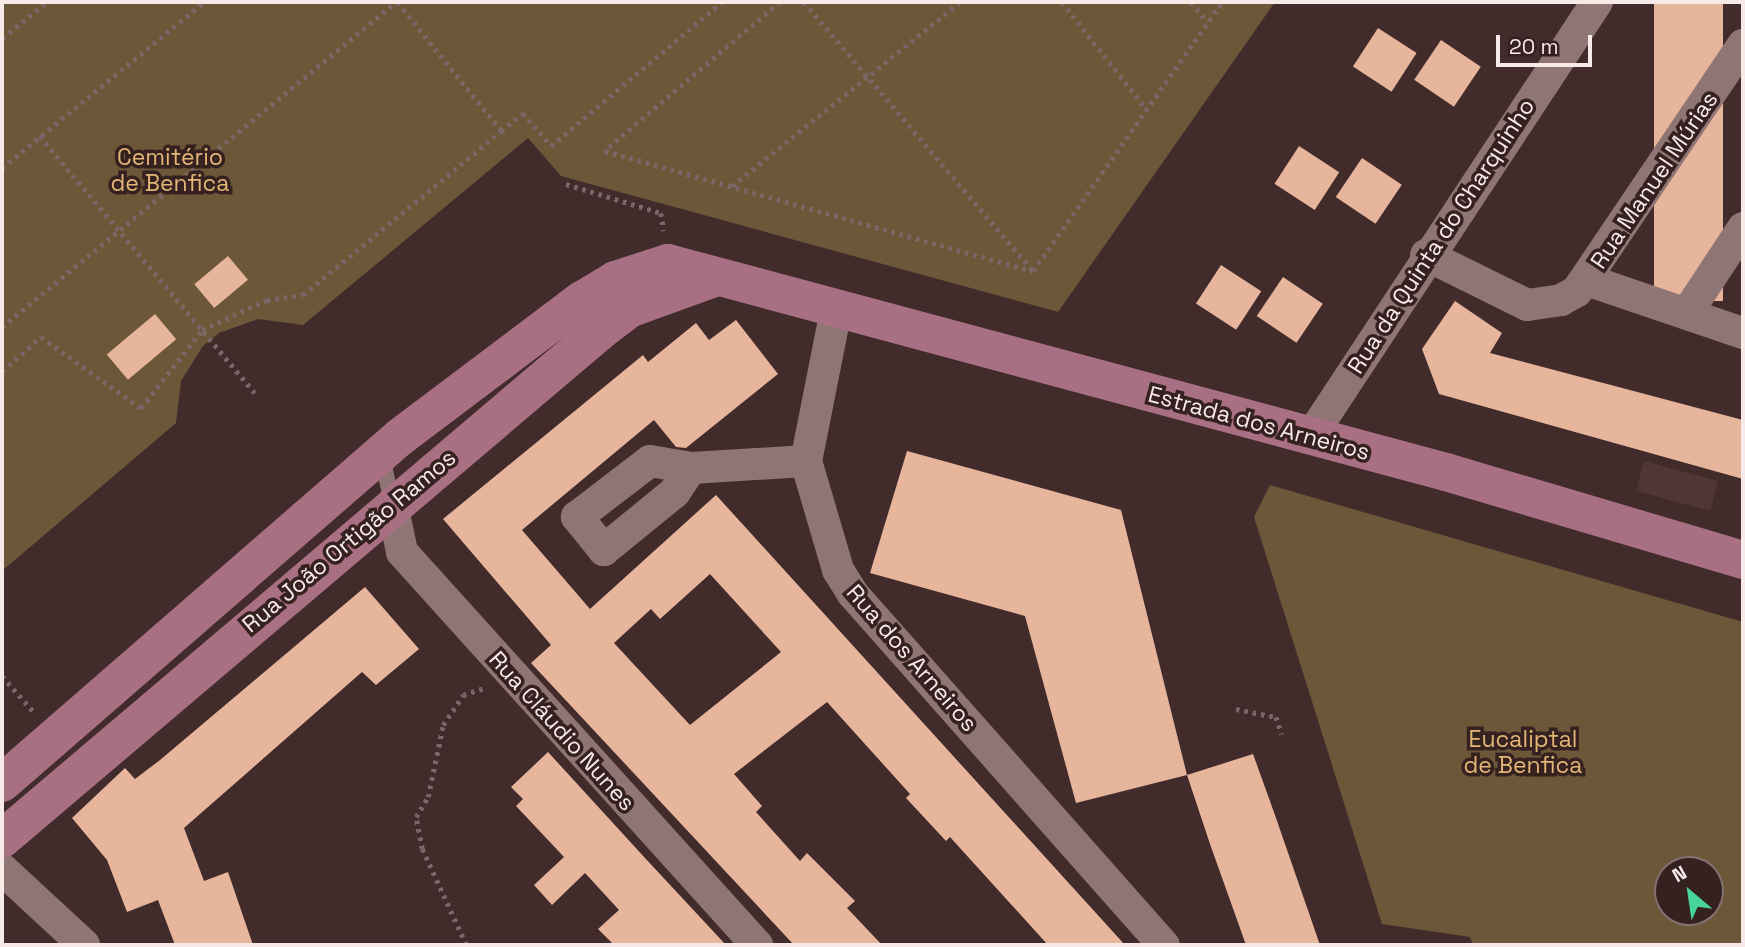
<!DOCTYPE html>
<html>
<head>
<meta charset="utf-8">
<style>
	body { margin:0 }
	#map { position:relative; width:1745px; height:947px; overflow:hidden; background:#412b2b; font-family:"Space Grotesk",sans-serif }
	div>[style] { position:absolute }
	[style*='--x'] { left:calc(var(--x)*1px); top:calc(var(--y)*1px); width:calc(var(--w)*1px); rotate:calc(var(--a)*1deg) }
	.built>* { inset:0; background:#523636; transform-origin:0 0 }
	.green>* { inset:0; background:#6c5738 }
	.building>* { inset:0; background:#e7b59c; transform-origin:0 0 }
	.path>* { height:4.5px; margin-top:-2.25px; transform-origin:0; background:repeating-linear-gradient(90deg,#7b6767 0 3.5px,transparent 0 8.5px) }
	.lane>* { height:16px; margin:-8px; padding:0 8px; transform-origin:8px; border-radius:8px; background:#907575 }
	.street>* { height:32px; margin:-16px; padding:0 16px; transform-origin:16px; border-radius:16px; background:#907575 }
	.secondary>* { height:38px; margin:-19px; padding:0 19px; transform-origin:19px; border-radius:19px; background:#a96f83 }
	span { translate:-50% -50%; white-space:nowrap; text-align:center; line-height:1.15; -webkit-text-stroke:7px #362121; paint-order:stroke }
	.park-label { font-size:23px; color:#e2b674 }
	.street-label { font-size:23px; color:#f9eaea }
	.frame { position:absolute; inset:0; border:4px solid #f9eaea; pointer-events:none }
	.north { position:absolute; left:1654px; top:856px; width:70px; height:70px; box-sizing:border-box; background:#362121; border:2px solid #847171; border-radius:50%; rotate:331deg; font-size:19px; font-weight:700; line-height:28px; text-align:center; color:#f9eaea }
	.north::after { content:''; display:block; margin:auto; width:24px; height:32px; background:#47d49d; clip-path:polygon(50% 0,100% 100%,50% 72%,0 100%) }
	.scale { position:absolute; left:1496px; top:35px; width:96px; height:32px; box-sizing:border-box; border:4px solid #f9eaea; border-top:0; padding-left:9px; font-size:21px; line-height:24px; white-space:nowrap; color:#f9eaea; -webkit-text-stroke:5px #362121; paint-order:stroke }
</style>
</head>
<body>
<div id="map">
	<div class="built">
		<i style="left:1644px;top:461px;width:77px;height:31px;rotate:15deg"></i>
	</div>
	<div class="green">
		<i style="clip-path:polygon(2px 2px,1275px 2px,1058px 312px,561px 176px,528px 138px,303px 325px,258px 319px,219px 333px,203px 346px,181px 381px,176px 423px,2px 571px)"></i>
		<i style="clip-path:polygon(evenodd,1270px 485px,1743px 622px,1743px 945px,1473px 945px,1470px 937px,1382px 924px,1254px 517px,1270px 485px,1668px 870px,1710px 870px,1710px 912px,1668px 912px,1668px 870px)"></i>
	</div>
	<div class="building">
		<i style="left:1654px;top:2px;width:69px;height:299px"></i>
		<i style="left:1378px;top:28px;width:46px;height:46px;rotate:33deg"></i>
		<i style="left:1441px;top:40px;width:48px;height:48px;rotate:34deg"></i>
		<i style="left:1299px;top:146px;width:48px;height:45px;rotate:33deg"></i>
		<i style="left:1362px;top:158px;width:48px;height:47px;rotate:34deg"></i>
		<i style="left:228px;top:256px;width:31px;height:44px;rotate:50deg"></i>
		<i style="left:1221px;top:265px;width:48px;height:46px;rotate:33deg"></i>
		<i style="left:1283px;top:277px;width:48px;height:47px;rotate:34deg"></i>
		<i style="clip-path:polygon(1455px 301px,1502px 333px,1490px 353px,1743px 420px,1743px 479px,1439px 394px,1422px 349px)"></i>
		<i style="left:155px;top:314px;width:33px;height:63px;rotate:50deg"></i>
		<i style="clip-path:polygon(evenodd,736px 320px,778px 374px,686px 448px,676px 447px,654px 420px,522px 530px,590px 609px,716px 495px,1125px 945px,1048px 945px,950px 837px,946px 841px,906px 798px,910px 794px,827px 702px,734px 774px,762px 806px,756px 812px,800px 861px,807px 853px,855px 901px,847px 908px,882px 945px,794px 945px,531px 663px,551px 645px,443px 519px,643px 355px,648px 362px,696px 323px,709px 340px,736px 320px,710px 574px,781px 652px,690px 725px,614px 643px,651px 609px,660px 619px,710px 574px)"></i>
		<i style="clip-path:polygon(907px 451px,1121px 510px,1187px 775px,1076px 803px,1025px 616px,870px 573px)"></i>
		<i style="clip-path:polygon(365px 587px,419px 649px,376px 685px,362px 672px,184px 828px,204px 881px,228px 872px,253px 945px,175px 945px,158px 900px,127px 912px,107px 860px,72px 818px,125px 768px,135px 779px,160px 760px)"></i>
		<i style="clip-path:polygon(548px 752px,645px 858px,726px 945px,614px 945px,598px 929px,619px 910px,585px 873px,552px 905px,534px 885px,564px 857px,516px 806px,523px 799px,511px 787px)"></i>
		<i style="clip-path:polygon(1253px 754px,1276px 818px,1320px 945px,1246px 945px,1210px 844px,1187px 775px)"></i>
	</div>
	<div class="path">
		<i style="--x:780;--y:2;--w:230;--a:139.6"></i>
		<i style="--x:605;--y:151;--w:444;--a:15.7"></i>
		<i style="--x:804;--y:2;--w:353;--a:49.6"></i>
		<i style="--x:1033;--y:271;--w:329;--a:-54.9"></i>
		<i style="--x:1062;--y:2;--w:137;--a:51.8"></i>
		<i style="--x:1191;--y:2;--w:26;--a:51"></i>
		<i style="--x:2;--y:38;--w:58;--a:-38.7"></i>
		<i style="--x:501;--y:131;--w:28;--a:-39"></i>
		<i style="--x:523;--y:113;--w:43;--a:49.7"></i>
		<i style="--x:551;--y:146;--w:224;--a:-40.1"></i>
		<i style="--x:40;--y:136;--w:335;--a:50.1"></i>
		<i style="--x:2;--y:168;--w:261;--a:-39.4"></i>
		<i style="--x:566;--y:184;--w:99;--a:17"></i>
		<i style="--x:661;--y:213;--w:18;--a:81"></i>
		<i style="--x:732;--y:186;--w:293;--a:-38.9"></i>
		<i style="--x:2;--y:327;--w:511;--a:-39.52"></i>
		<i style="--x:2;--y:371;--w:52;--a:-41.1"></i>
		<i style="--x:41;--y:337;--w:123;--a:35.4"></i>
		<i style="--x:141;--y:408;--w:99;--a:-52"></i>
		<i style="--x:202;--y:330;--w:72;--a:-24.8"></i>
		<i style="--x:267;--y:300;--w:36;--a:-8"></i>
		<i style="--x:303;--y:295;--w:257;--a:-39.6"></i>
		<i style="--x:501;--y:131;--w:166;--a:-128.9"></i>
		<i style="--x:2;--y:676;--w:48;--a:48.4"></i>
		<i style="--x:1236;--y:709;--w:41;--a:11.3"></i>
		<i style="--x:1276;--y:717;--w:18;--a:71"></i>
		<i style="--x:466;--y:945;--w:106;--a:-114.6"></i>
		<i style="--x:422;--y:849;--w:33;--a:-101"></i>
		<i style="--x:416;--y:817;--w:23;--a:-59"></i>
		<i style="--x:428;--y:797;--w:74;--a:-78.2"></i>
		<i style="--x:443;--y:725;--w:36;--a:-56"></i>
		<i style="--x:463;--y:695;--w:22;--a:-18"></i>
	</div>
	<div class="lane">
		<i style="--x:382;--y:455;--w:50;--a:78.5"></i>
	</div>
	<div class="street">
		<i style="--x:1426;--y:255;--w:113;--a:26.3"></i>
		<i style="--x:1527;--y:305;--w:34;--a:-8"></i>
		<i style="--x:1561;--y:300;--w:18;--a:-29"></i>
		<i style="--x:1577;--y:291;--w:297;--a:-56"></i>
		<i style="--x:1587;--y:280;--w:165;--a:18.8"></i>
		<i style="--x:836;--y:310;--w:154;--a:101.2"></i>
		<i style="--x:806;--y:461;--w:114;--a:73.6"></i>
		<i style="--x:838;--y:570;--w:28;--a:58"></i>
		<i style="--x:853;--y:594;--w:469;--a:48.5"></i>
		<i style="--x:1687;--y:313;--w:102;--a:-56.6"></i>
		<i style="--x:1311;--y:436;--w:520;--a:-56.62"></i>
		<i style="--x:691;--y:468;--w:29;--a:124"></i>
		<i style="--x:675;--y:492;--w:92;--a:140.8"></i>
		<i style="--x:604;--y:550;--w:43;--a:-129.3"></i>
		<i style="--x:577;--y:517;--w:92;--a:-37.5"></i>
		<i style="--x:650;--y:461;--w:42;--a:9.7"></i>
		<i style="--x:691;--y:468;--w:115;--a:-3.5"></i>
		<i style="--x:392;--y:504;--w:49;--a:78.2"></i>
		<i style="--x:402;--y:552;--w:530;--a:47.91"></i>
		<i style="--x:2;--y:869;--w:112;--a:42.8"></i>
	</div>
	<div class="secondary">
		<i style="--x:2;--y:783;--w:527;--a:-41"></i>
		<i style="--x:400;--y:437;--w:228;--a:-37"></i>
		<i style="--x:582;--y:300;--w:39;--a:-31"></i>
		<i style="--x:615;--y:280;--w:56;--a:-17.8"></i>
		<i style="--x:668;--y:263;--w:806;--a:15.04"></i>
		<i style="--x:1446;--y:472;--w:310;--a:16.5"></i>
		<i style="--x:2;--y:839;--w:790;--a:-40.33"></i>
		<i style="--x:604;--y:328;--w:31;--a:-37"></i>
		<i style="--x:629;--y:309;--w:94;--a:-20"></i>
	</div>
	<div class="park-label">
		<span style="left:170px;top:170px">Cemitério<br>de Benfica</span>
		<span style="left:1523px;top:752px">Eucaliptal<br>de Benfica</span>
	</div>
	<div class="street-label">
		<span style="left:1654px;top:180px;rotate:-56deg">Rua Manuel Múrias</span>
		<span style="left:1441px;top:236px;rotate:-57deg">Rua da Quinta do Charquinho</span>
		<span style="left:1259px;top:423px;rotate:15deg">Estrada dos Arneiros</span>
		<span style="left:349px;top:541px;rotate:-40deg">Rua João Ortigão Ramos</span>
		<span style="left:912px;top:658px;rotate:49deg">Rua dos Arneiros</span>
		<span style="left:562px;top:731px;rotate:48deg">Rua Cláudio Nunes</span>
	</div>
	<div class="frame"></div>
	<div class="north">N</div>
	<div class="scale">20 m</div>
</div>
</body>
</html>
